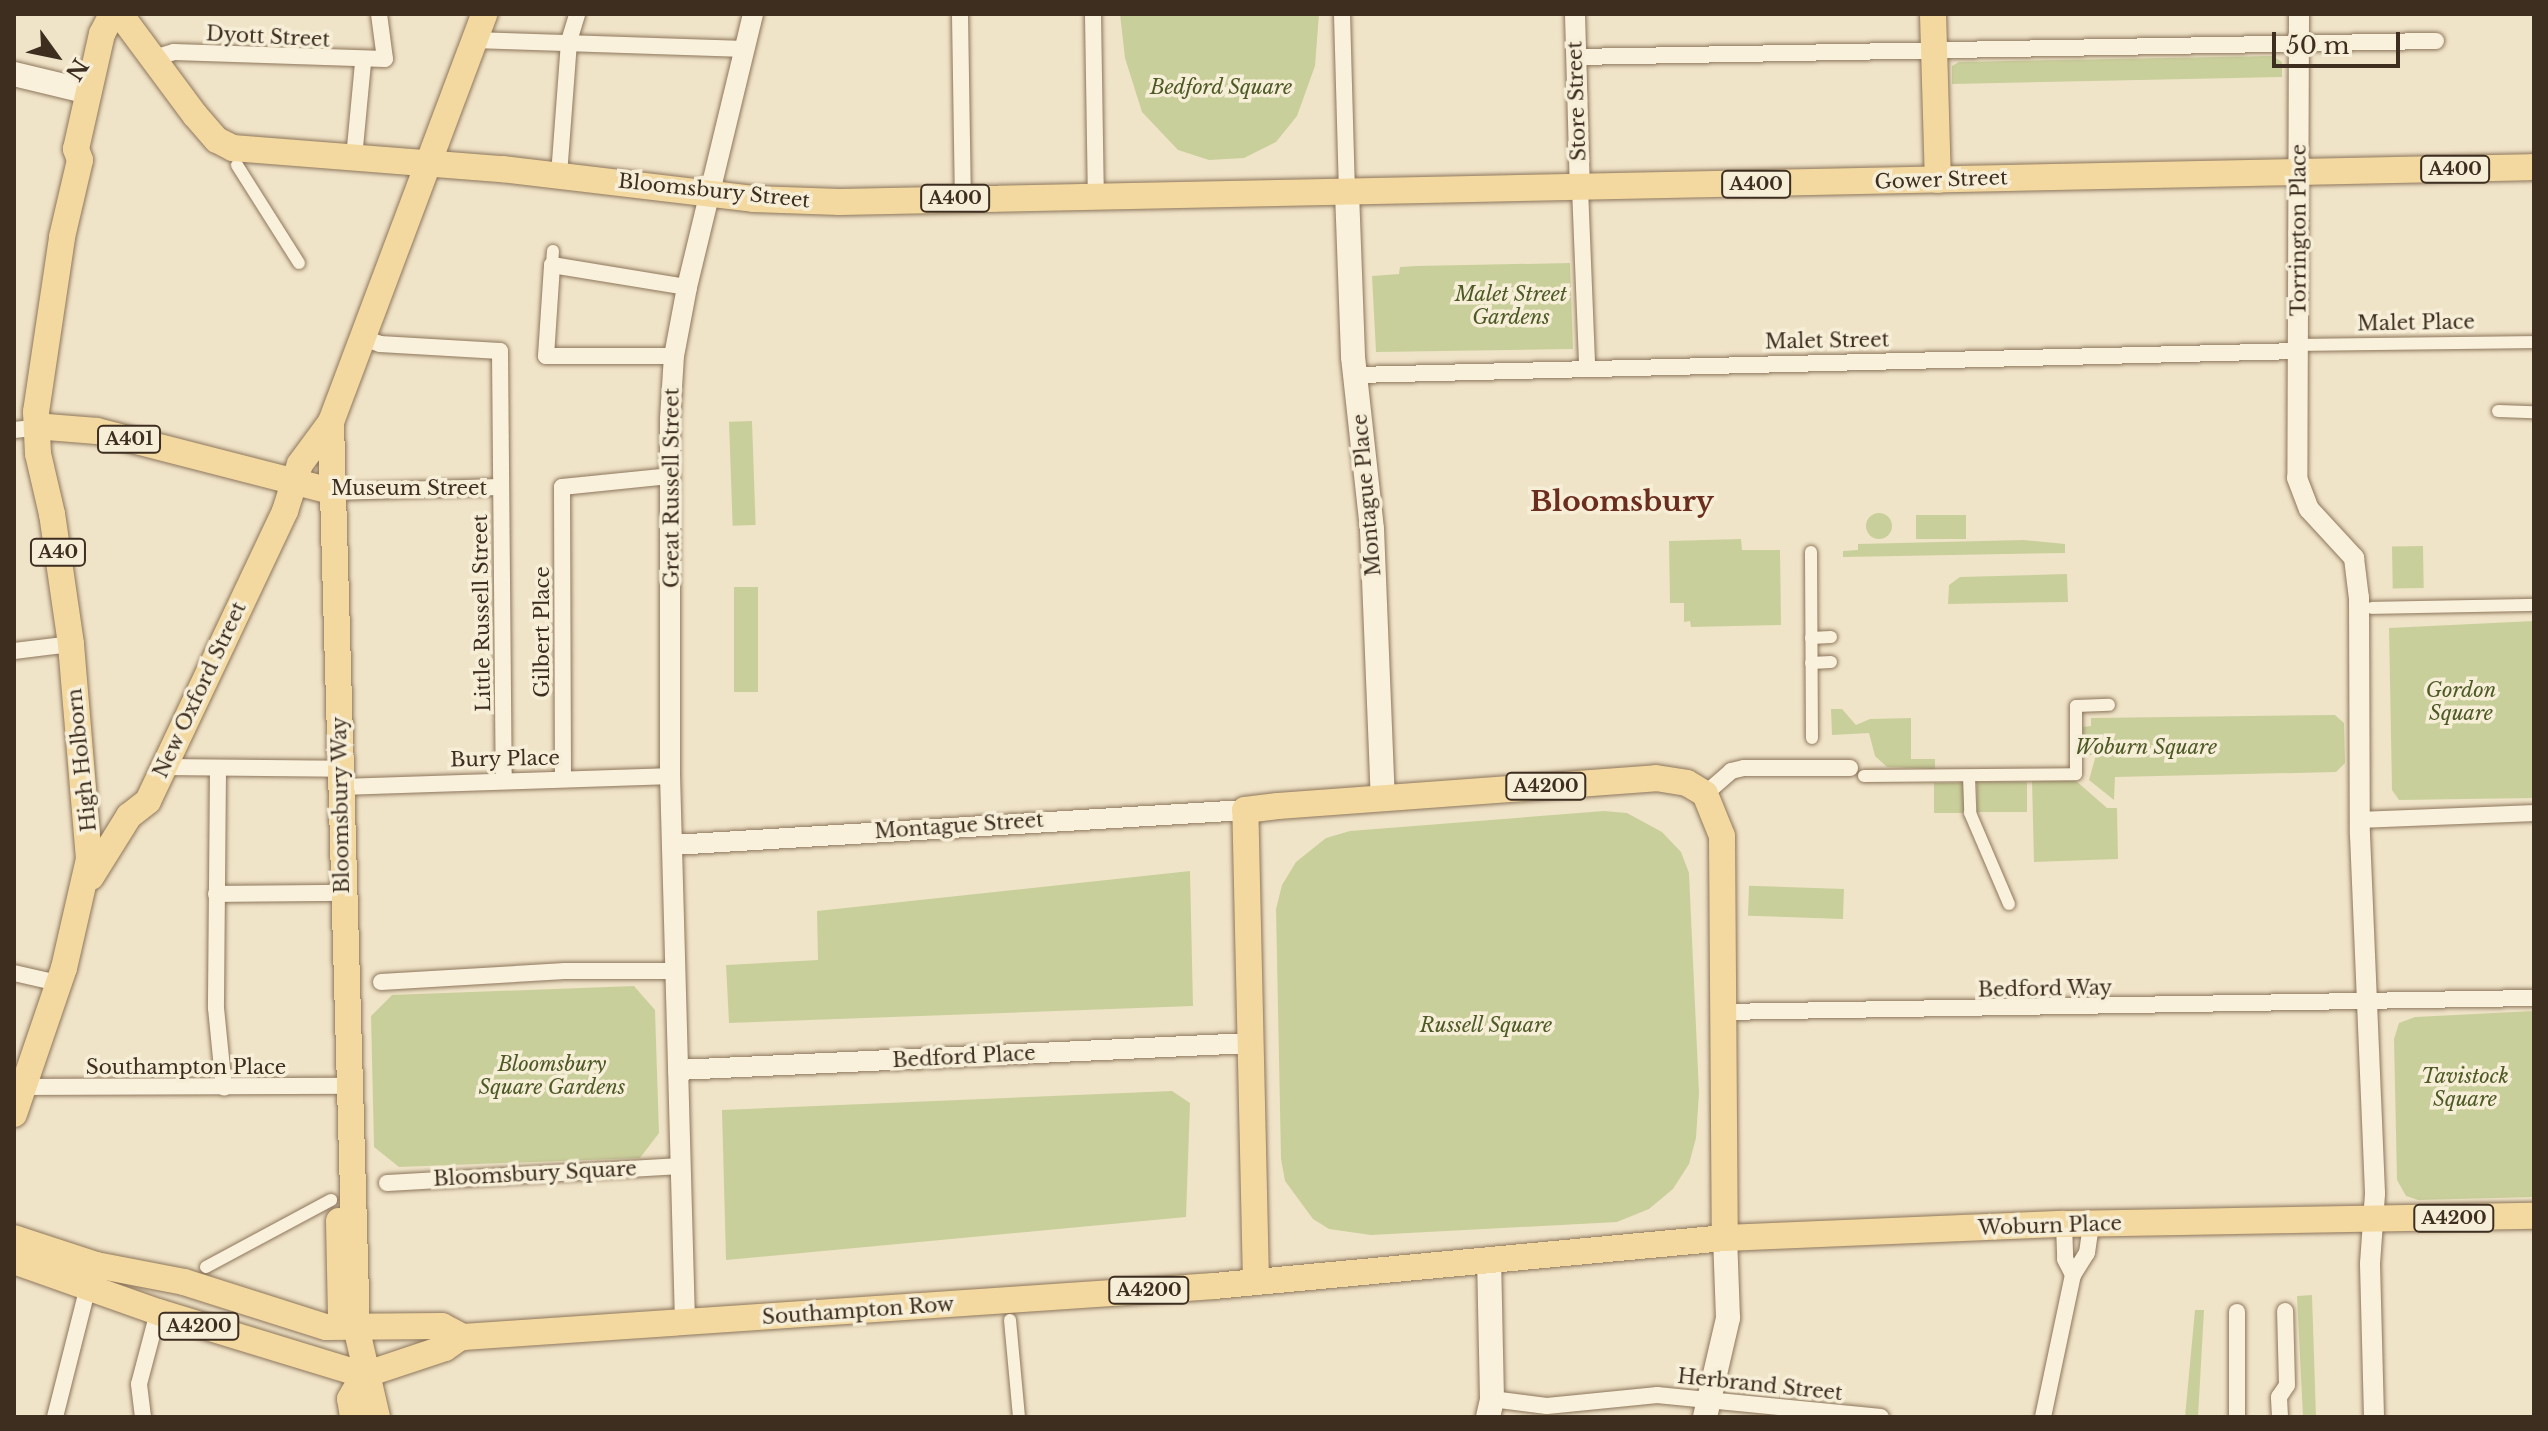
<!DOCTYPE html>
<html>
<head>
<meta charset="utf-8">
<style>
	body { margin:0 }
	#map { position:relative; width:2548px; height:1431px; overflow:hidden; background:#f0e4c8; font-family:"Libre Baskerville",serif }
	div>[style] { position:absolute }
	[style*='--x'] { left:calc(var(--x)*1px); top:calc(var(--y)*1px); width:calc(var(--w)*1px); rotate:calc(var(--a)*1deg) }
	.green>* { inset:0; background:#c9cf9b; transform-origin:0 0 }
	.round { border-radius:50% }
	.roads { filter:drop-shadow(0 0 2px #8d765c) drop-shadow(0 0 2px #8d765c) }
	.pedestrian>* { height:12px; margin:-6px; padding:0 6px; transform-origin:6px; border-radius:6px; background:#faf1dc }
	.minor>* { height:16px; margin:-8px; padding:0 8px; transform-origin:8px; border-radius:8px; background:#faf1dc }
	.tertiary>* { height:20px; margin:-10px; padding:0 10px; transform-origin:10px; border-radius:10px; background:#faf1dc }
	.secondary>* { height:24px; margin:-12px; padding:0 12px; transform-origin:12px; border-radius:12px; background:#faf1dc }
	.primary>* { height:26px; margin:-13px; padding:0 13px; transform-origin:13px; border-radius:13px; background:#f3d9a0 }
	span { translate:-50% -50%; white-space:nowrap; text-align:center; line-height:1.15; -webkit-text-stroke:7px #f7eed8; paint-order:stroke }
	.shield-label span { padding:2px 6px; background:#f7eed8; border:2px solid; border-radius:6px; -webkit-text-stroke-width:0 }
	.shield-label { font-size:18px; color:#3d2e20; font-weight:700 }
	.street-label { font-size:20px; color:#3d2e20 }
	.park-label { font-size:20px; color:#4d5a26; font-style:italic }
	.district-label { font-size:28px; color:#6b2e1e; font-weight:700 }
	.frame { position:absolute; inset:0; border:16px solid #3d2e20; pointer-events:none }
	.north { position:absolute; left:16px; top:16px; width:80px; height:80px; -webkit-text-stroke:6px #f7eed8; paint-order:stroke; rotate:123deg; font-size:22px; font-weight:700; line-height:32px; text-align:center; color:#3d2e20 }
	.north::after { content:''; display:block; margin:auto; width:28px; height:36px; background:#3d2e20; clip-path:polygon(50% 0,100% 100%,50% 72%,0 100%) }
	.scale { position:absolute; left:2272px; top:32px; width:128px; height:36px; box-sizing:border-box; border:4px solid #3d2e20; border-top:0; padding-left:10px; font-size:24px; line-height:28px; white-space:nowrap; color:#3d2e20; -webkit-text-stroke:6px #f7eed8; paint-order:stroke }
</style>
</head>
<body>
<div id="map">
	<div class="green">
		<i style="clip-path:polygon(1120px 14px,1319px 14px,1315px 66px,1297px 116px,1276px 142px,1244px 158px,1209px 160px,1178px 150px,1142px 112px,1125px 58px)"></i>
		<i style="clip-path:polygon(2273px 56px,2282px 62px,2282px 77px,1952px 84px,1952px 66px,1959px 62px)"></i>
		<i style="clip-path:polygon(1570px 263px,1573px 349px,1376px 352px,1372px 276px,1399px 274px,1400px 267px,1416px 266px)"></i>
		<i style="left:752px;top:421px;width:104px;height:23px;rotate:88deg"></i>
		<i class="round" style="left:1866px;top:513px;width:26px;height:26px"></i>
		<i style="left:1966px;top:515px;width:24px;height:50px;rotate:90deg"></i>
		<i style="clip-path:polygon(1741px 539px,1742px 550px,1780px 550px,1781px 625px,1691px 627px,1690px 621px,1684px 622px,1684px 603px,1670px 603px,1669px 541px)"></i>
		<i style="clip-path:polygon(2023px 540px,2065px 544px,2065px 553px,1843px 557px,1843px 551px,1858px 550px,1858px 544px)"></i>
		<i style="left:2423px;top:546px;width:42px;height:31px;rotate:89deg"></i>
		<i style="clip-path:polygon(2067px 574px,2068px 602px,1948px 604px,1949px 585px,1960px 577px)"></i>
		<i style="left:734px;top:587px;width:24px;height:105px"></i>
		<i style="clip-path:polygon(2534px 621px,2534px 798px,2399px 800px,2392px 790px,2389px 628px)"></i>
		<i style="clip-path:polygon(1831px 709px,1842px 709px,1856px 725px,1870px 719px,1911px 718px,1911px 759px,1935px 759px,1935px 769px,1887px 767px,1875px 756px,1869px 733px,1832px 735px)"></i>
		<i style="clip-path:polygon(2335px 715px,2344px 723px,2345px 763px,2336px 772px,2115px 777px,2114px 800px,2089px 780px,2096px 755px,2083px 755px,2083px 727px,2091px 726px,2091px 718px)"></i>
		<i style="clip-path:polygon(2075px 780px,2107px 808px,2117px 808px,2118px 859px,2034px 862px,2032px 781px)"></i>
		<i style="left:1977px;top:782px;width:50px;height:30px"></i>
		<i style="left:1934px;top:783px;width:30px;height:30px"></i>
		<i style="clip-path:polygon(1604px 811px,1627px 813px,1662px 832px,1681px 852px,1689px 873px,1699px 1093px,1696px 1138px,1689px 1164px,1673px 1189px,1649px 1209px,1617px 1222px,1371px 1235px,1329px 1229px,1313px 1219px,1285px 1181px,1281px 1159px,1276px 909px,1282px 885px,1296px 862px,1326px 838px,1350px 831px)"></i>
		<i style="clip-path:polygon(1190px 871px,1193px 1006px,729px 1023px,726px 965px,818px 960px,817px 911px)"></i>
		<i style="left:1844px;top:889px;width:30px;height:95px;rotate:92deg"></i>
		<i style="clip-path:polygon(634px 986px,655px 1010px,659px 1133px,640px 1158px,399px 1167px,374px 1147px,371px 1016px,392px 995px)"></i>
		<i style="clip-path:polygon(2534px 1011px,2534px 1197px,2418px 1200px,2406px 1196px,2397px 1180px,2394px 1039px,2399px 1023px,2415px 1017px)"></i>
		<i style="clip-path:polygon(1172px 1091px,1190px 1103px,1186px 1217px,726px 1260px,722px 1110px)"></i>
		<i style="clip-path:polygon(2312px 1295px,2316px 1417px,2303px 1417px,2297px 1296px)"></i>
		<i style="clip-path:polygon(2195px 1310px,2204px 1310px,2198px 1417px,2185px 1417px)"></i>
	</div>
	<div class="roads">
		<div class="pedestrian">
			<i style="--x:237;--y:165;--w:116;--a:57.7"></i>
			<i style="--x:552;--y:265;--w:14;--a:-86"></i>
			<i style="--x:2299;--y:345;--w:235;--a:-0.7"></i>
			<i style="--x:2498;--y:411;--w:36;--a:2"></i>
			<i style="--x:1811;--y:552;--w:186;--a:89.7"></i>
			<i style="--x:2372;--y:608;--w:162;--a:-1.1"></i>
			<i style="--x:1811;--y:638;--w:20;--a:-3"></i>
			<i style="--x:1811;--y:663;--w:20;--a:-3"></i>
			<i style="--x:1864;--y:776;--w:212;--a:-0.5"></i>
			<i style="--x:2076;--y:774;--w:68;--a:-90"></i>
			<i style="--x:2076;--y:706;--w:33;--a:-2"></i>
			<i style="--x:1969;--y:776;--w:37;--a:88"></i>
			<i style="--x:1970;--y:813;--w:99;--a:66.8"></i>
			<i style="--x:206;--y:1267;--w:142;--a:-28.2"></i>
			<i style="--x:1010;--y:1320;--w:97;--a:84.7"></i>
		</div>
		<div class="minor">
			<i style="--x:960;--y:14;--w:184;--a:89.1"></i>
			<i style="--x:1093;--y:14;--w:182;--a:89.1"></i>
			<i style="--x:1342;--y:14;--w:178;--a:88.4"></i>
			<i style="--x:474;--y:40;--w:271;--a:1.9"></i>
			<i style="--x:1576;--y:57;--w:860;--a:-1.07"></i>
			<i style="--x:151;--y:59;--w:24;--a:-17"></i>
			<i style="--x:174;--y:52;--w:211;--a:1.9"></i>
			<i style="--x:385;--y:59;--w:45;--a:-97.6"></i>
			<i style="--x:354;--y:158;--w:96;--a:-84.6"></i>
			<i style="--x:559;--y:175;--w:134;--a:-85.7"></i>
			<i style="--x:569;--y:41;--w:28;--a:-73"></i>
			<i style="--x:1580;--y:188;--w:178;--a:87.7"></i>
			<i style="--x:363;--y:338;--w:18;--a:19"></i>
			<i style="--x:380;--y:344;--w:120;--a:3.3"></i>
			<i style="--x:500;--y:351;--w:427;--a:89.5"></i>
			<i style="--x:674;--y:356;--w:128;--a:180"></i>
			<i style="--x:546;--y:356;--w:91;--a:-86.2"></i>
			<i style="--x:552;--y:265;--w:137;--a:9.3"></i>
			<i style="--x:1357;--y:375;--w:942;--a:-1.46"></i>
			<i style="--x:14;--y:430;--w:31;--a:-6"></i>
			<i style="--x:334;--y:492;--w:165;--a:-1.7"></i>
			<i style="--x:14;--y:651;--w:57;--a:-7"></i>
			<i style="--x:163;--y:767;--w:178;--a:0.6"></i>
			<i style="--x:218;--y:770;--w:238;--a:90.5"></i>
			<i style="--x:216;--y:1008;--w:80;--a:84.3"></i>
			<i style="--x:563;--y:778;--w:291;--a:-90.2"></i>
			<i style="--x:562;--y:487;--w:110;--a:-5.8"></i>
			<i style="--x:341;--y:787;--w:329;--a:-1.9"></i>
			<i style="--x:1705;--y:794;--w:35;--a:-41"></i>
			<i style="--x:1731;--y:771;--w:13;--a:-13"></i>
			<i style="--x:1744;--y:768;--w:106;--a:0"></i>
			<i style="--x:2360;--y:820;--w:174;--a:-2.3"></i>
			<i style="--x:216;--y:894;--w:127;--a:-0.5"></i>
			<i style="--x:14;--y:973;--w:45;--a:12.8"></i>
			<i style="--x:381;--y:982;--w:184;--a:-3.4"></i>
			<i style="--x:565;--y:971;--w:111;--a:0"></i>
			<i style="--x:1722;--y:1012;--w:812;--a:-0.99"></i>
			<i style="--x:23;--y:1087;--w:327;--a:-0.2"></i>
			<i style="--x:387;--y:1183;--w:295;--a:-3.3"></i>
			<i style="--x:2064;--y:1224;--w:35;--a:88"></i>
			<i style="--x:2065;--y:1259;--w:18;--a:63"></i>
			<i style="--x:2237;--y:1312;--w:105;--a:90"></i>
			<i style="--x:1492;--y:1399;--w:55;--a:7.3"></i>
			<i style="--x:1547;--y:1406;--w:111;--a:-5.7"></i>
			<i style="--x:1657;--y:1395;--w:225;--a:5.6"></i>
			<i style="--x:55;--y:1417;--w:138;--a:-75.8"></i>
			<i style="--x:143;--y:1417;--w:33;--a:-97"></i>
			<i style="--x:139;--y:1384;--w:74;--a:-75.2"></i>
			<i style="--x:2043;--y:1417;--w:145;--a:-78.1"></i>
			<i style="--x:2073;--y:1275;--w:26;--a:-58"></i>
			<i style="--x:2087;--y:1253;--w:30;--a:-82"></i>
			<i style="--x:2280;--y:1417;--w:20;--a:-93"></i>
			<i style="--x:2279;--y:1397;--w:14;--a:-56"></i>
			<i style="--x:2287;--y:1385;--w:74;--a:-91.5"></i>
		</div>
		<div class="tertiary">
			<i style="--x:1575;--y:14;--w:174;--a:88.4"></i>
			<i style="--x:2299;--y:14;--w:464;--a:90.2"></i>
			<i style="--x:2297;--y:478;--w:33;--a:69"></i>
			<i style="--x:2309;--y:509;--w:67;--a:47.4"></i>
			<i style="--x:2354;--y:558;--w:39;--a:83"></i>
			<i style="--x:2359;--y:597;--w:238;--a:89.8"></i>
			<i style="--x:2360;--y:835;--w:359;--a:87.6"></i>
			<i style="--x:2375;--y:1194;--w:70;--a:94.1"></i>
			<i style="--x:2370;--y:1264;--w:153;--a:88.5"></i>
			<i style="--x:673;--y:845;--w:573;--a:-3.5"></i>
			<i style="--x:678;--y:1070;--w:573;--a:-2.7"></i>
			<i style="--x:685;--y:1322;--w:546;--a:-91.57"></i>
			<i style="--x:670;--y:776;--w:357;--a:-90"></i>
			<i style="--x:670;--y:419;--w:63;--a:-86.4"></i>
			<i style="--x:674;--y:356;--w:70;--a:-79.3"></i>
			<i style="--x:687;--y:287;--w:281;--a:-76.4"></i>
		</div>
		<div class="secondary">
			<i style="--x:14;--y:74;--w:77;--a:13.5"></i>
			<i style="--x:1347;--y:192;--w:165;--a:87.9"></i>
			<i style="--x:1353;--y:357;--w:173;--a:83.7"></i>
			<i style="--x:1372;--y:529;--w:270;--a:87.7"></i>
			<i style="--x:1488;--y:1417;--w:18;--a:-77"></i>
			<i style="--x:1492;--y:1399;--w:140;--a:-91.2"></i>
			<i style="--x:1705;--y:1417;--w:102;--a:-76.9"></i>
			<i style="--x:1728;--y:1318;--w:80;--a:-92.1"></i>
		</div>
		<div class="primary">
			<i style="--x:120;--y:14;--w:126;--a:53.4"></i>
			<i style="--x:195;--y:115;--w:33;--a:49"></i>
			<i style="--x:217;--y:140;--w:18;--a:27"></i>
			<i style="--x:233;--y:148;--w:270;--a:4.5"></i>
			<i style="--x:502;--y:169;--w:253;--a:6.8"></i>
			<i style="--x:753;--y:199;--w:87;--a:2"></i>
			<i style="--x:840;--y:202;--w:1694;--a:-1.18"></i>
			<i style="--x:1933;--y:14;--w:166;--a:88.3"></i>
			<i style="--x:47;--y:427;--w:50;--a:4.6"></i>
			<i style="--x:97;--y:431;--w:245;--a:14.4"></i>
			<i style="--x:91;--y:877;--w:72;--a:-58.1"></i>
			<i style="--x:129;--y:816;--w:24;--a:-38"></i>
			<i style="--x:148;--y:801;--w:321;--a:-64.7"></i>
			<i style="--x:285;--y:511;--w:49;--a:-72.3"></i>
			<i style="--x:300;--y:464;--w:52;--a:-53.6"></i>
			<i style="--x:14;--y:1114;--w:154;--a:-71.1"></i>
			<i style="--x:64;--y:968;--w:112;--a:-77.1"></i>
			<i style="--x:89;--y:859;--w:216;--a:-94.8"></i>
			<i style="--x:71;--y:644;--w:131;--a:-98.3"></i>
			<i style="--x:52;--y:514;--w:62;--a:-103.1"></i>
			<i style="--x:38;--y:454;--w:42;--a:-92.7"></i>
			<i style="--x:36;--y:412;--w:177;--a:-81.5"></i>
			<i style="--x:62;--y:237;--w:79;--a:-76.8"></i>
			<i style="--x:80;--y:160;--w:12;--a:-110"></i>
			<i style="--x:76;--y:149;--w:118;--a:-77.3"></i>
			<i style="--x:102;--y:34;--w:22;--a:-63"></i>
			<i style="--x:339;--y:1221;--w:97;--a:88.8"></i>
			<i style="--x:341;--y:1318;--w:21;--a:39"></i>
			<i style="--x:14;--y:1238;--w:86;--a:18.2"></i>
			<i style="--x:96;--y:1265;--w:90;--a:10.9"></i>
			<i style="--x:184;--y:1282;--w:149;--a:17.6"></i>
			<i style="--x:326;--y:1327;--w:116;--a:-0.5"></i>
			<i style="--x:442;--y:1326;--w:24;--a:28"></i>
			<i style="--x:463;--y:1337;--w:753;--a:-3.88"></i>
			<i style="--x:1214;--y:1286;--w:513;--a:-5.37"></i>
			<i style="--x:1725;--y:1238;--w:339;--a:-2.4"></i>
			<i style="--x:2064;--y:1224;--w:470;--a:-1"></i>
			<i style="--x:14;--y:1261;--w:153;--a:19.5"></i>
			<i style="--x:158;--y:1312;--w:215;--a:17"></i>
			<i style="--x:364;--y:1375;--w:85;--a:-18.4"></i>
			<i style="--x:445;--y:1348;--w:19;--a:-35"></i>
			<i style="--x:1256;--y:1281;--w:471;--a:-91.3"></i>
			<i style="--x:1245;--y:810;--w:33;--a:-7"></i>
			<i style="--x:1278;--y:806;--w:379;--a:-4.2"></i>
			<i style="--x:1656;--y:778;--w:31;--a:9"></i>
			<i style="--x:1687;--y:783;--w:21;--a:31"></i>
			<i style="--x:1705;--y:794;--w:45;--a:68"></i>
			<i style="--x:1722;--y:836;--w:402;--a:89.6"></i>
			<i style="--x:353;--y:1417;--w:18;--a:-99"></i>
			<i style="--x:350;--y:1399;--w:28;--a:-60"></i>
			<i style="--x:377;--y:1417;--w:88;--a:-103.1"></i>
			<i style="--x:357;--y:1331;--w:909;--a:-91.64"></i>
			<i style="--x:331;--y:422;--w:436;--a:-69.4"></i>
		</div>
	</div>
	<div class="shield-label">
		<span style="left:2455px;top:169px">A400</span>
		<span style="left:1756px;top:184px">A400</span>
		<span style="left:955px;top:198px">A400</span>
		<span style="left:129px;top:439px">A401</span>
		<span style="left:58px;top:552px">A40</span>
		<span style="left:1546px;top:786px">A4200</span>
		<span style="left:2454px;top:1218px">A4200</span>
		<span style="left:1149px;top:1290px">A4200</span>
		<span style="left:199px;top:1326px">A4200</span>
	</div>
	<div class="street-label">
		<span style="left:268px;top:37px;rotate:3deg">Dyott Street</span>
		<span style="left:1577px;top:101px;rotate:-92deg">Store Street</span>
		<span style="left:1941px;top:180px;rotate:-2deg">Gower Street</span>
		<span style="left:714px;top:191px;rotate:6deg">Bloomsbury Street</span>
		<span style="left:2299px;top:230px;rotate:-90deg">Torrington Place</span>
		<span style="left:2416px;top:323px;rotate:-1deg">Malet Place</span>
		<span style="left:1827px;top:341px;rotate:-1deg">Malet Street</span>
		<span style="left:409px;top:488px">Museum Street</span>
		<span style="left:672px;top:488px;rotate:-90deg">Great Russell Street</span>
		<span style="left:1367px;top:495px;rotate:-95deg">Montague Place</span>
		<span style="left:482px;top:613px;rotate:-91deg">Little Russell Street</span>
		<span style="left:542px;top:632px;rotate:-90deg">Gilbert Place</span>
		<span style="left:200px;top:690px;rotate:-65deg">New Oxford Street</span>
		<span style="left:505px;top:759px;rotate:-1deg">Bury Place</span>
		<span style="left:82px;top:760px;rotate:-96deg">High Holborn</span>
		<span style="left:341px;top:805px;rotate:-91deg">Bloomsbury Way</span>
		<span style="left:959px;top:826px;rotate:-4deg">Montague Street</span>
		<span style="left:2045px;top:989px;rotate:-1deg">Bedford Way</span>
		<span style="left:964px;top:1057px;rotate:-3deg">Bedford Place</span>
		<span style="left:186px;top:1067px">Southampton Place</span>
		<span style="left:535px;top:1174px;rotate:-3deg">Bloomsbury Square</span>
		<span style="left:2050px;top:1226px;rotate:-2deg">Woburn Place</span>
		<span style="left:858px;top:1311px;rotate:-4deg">Southampton Row</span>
		<span style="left:1760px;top:1385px;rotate:6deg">Herbrand Street</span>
	</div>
	<div class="park-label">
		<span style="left:1221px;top:87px">Bedford Square</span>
		<span style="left:1511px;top:306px">Malet Street<br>Gardens</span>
		<span style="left:2461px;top:702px">Gordon<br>Square</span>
		<span style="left:2146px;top:747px">Woburn Square</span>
		<span style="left:1486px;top:1025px">Russell Square</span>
		<span style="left:552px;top:1076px">Bloomsbury<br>Square Gardens</span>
		<span style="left:2465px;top:1088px">Tavistock<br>Square</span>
	</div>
	<div class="district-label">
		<span style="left:1622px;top:502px">Bloomsbury</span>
	</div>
	<div class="frame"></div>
	<div class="north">N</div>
	<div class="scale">50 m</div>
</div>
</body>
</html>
